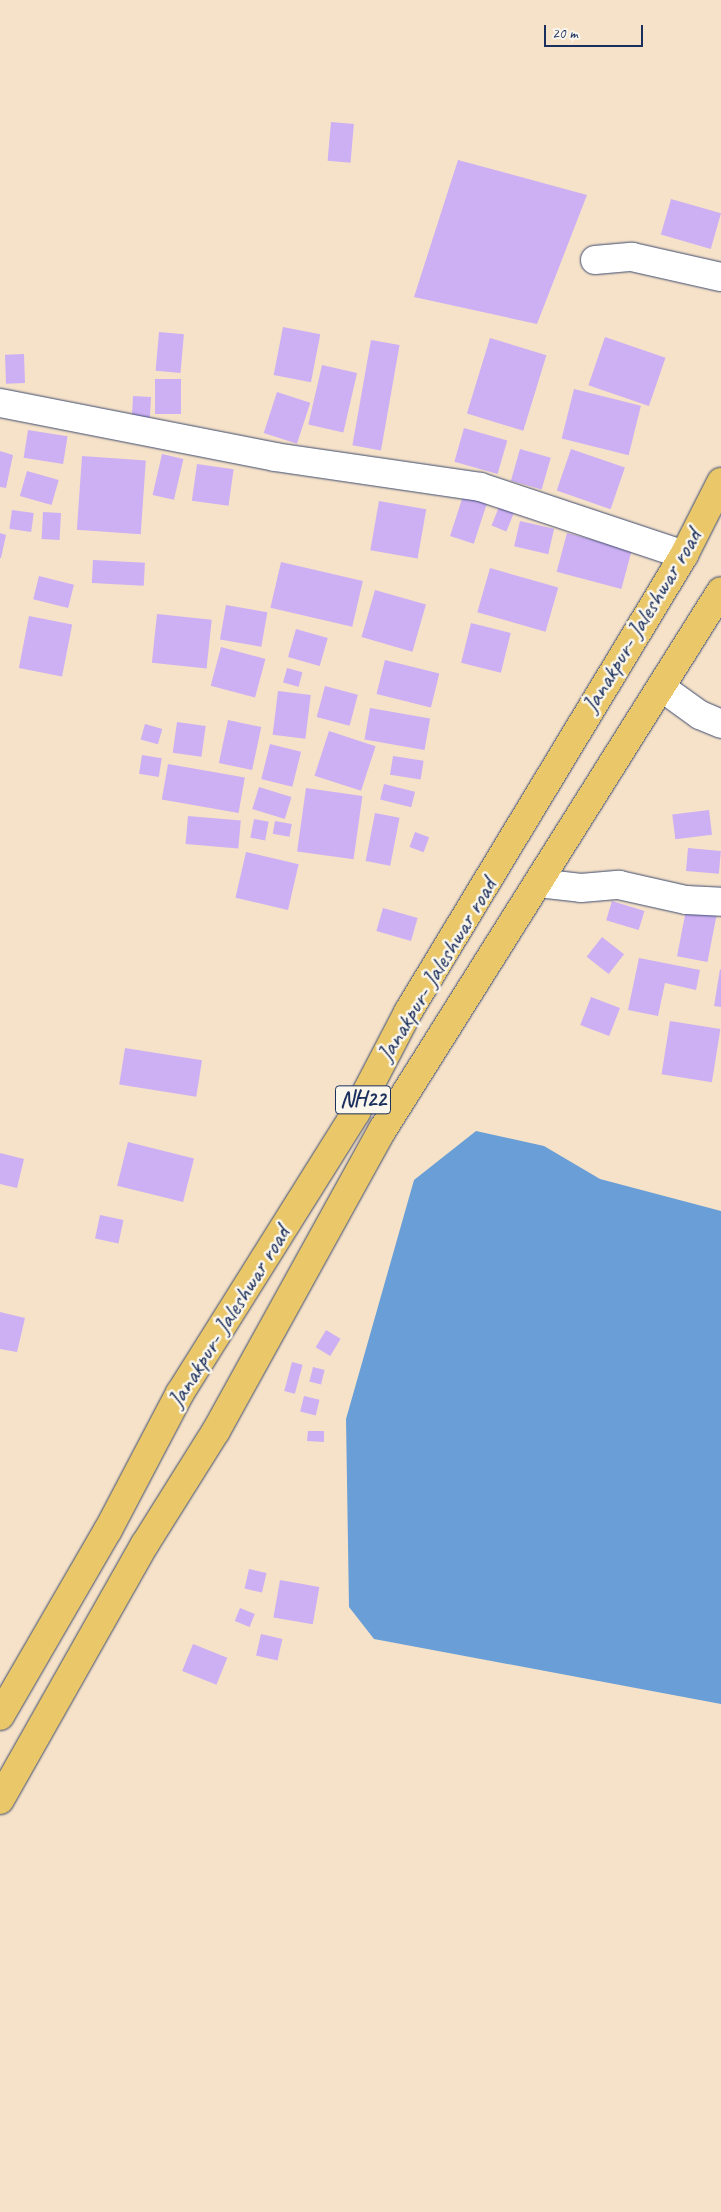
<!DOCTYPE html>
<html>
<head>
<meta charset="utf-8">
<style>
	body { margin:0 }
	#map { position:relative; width:721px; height:2212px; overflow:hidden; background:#f6e2c9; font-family:Caveat,sans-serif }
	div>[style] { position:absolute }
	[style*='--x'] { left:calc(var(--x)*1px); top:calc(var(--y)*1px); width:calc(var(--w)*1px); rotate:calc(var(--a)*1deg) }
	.water>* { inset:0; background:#699fd6 }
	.building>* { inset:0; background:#cdb0f3; transform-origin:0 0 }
	.roads { filter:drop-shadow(0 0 1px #3c4a6e) drop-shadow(0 0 1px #3c4a6e) }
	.minor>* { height:28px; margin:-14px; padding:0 14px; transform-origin:14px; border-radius:14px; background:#fff }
	.highway>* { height:28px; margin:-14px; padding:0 14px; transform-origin:14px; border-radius:14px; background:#eac769 }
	span { translate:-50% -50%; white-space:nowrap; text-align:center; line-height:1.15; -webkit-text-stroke:5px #fbf7ec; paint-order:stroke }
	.shield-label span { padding:1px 4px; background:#fbf7ec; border:1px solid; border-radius:4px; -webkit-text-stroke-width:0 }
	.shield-label { font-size:22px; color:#1b2f5e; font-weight:700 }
	.street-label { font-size:24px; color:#1b2f5e }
	.scale { position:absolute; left:544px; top:25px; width:99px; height:22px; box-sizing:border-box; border:2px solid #1b2f5e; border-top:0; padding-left:6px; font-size:15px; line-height:18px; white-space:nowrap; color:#1b2f5e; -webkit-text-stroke:4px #fbf7ec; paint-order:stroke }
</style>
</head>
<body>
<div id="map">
	<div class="water">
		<i style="clip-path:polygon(476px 1131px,544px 1146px,600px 1179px,721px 1211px,721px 1704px,374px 1639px,349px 1607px,346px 1419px,414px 1180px)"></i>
	</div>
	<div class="building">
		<i style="left:331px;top:122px;width:23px;height:39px;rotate:5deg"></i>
		<i style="clip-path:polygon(458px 160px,587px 195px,537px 324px,414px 297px)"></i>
		<i style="left:671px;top:199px;width:52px;height:37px;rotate:16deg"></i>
		<i style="left:283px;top:327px;width:38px;height:49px;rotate:11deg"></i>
		<i style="left:159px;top:332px;width:25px;height:39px;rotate:5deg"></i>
		<i style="left:605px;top:337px;width:64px;height:51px;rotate:19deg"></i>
		<i style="left:490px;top:338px;width:59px;height:79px;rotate:17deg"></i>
		<i style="left:371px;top:340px;width:29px;height:107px;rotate:10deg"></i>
		<i style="left:24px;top:354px;width:29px;height:19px;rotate:88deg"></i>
		<i style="left:322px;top:365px;width:36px;height:61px;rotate:13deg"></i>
		<i style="left:155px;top:379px;width:26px;height:35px"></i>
		<i style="left:574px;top:389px;width:69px;height:51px;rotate:14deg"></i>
		<i style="left:277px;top:392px;width:35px;height:43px;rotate:18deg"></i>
		<i style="left:133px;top:396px;width:18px;height:25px;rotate:3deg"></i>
		<i style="left:464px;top:428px;width:45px;height:35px;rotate:16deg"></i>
		<i style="left:28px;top:430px;width:40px;height:28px;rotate:9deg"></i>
		<i style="left:520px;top:449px;width:32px;height:33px;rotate:16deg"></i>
		<i style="left:571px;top:449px;width:57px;height:44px;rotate:19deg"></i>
		<i style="clip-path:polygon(0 451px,13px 455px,6px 488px,0 487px)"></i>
		<i style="left:162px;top:454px;width:22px;height:42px;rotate:13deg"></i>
		<i style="left:82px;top:456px;width:64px;height:74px;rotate:4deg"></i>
		<i style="left:197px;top:464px;width:37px;height:37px;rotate:8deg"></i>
		<i style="left:27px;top:471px;width:33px;height:26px;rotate:16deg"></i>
		<i style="left:463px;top:496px;width:25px;height:42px;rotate:18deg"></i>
		<i style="left:379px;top:501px;width:48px;height:50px;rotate:10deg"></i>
		<i style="left:499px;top:507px;width:16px;height:20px;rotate:22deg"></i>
		<i style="left:12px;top:510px;width:22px;height:19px;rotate:8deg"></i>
		<i style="left:43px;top:512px;width:18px;height:27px;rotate:3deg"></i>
		<i style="left:520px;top:521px;width:35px;height:26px;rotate:13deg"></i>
		<i style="clip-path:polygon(0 533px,6px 535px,1px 558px,0 558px)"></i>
		<i style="left:567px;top:533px;width:67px;height:40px;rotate:15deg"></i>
		<i style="left:93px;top:560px;width:52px;height:23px;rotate:3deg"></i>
		<i style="left:281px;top:562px;width:84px;height:47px;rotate:13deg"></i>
		<i style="left:490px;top:568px;width:71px;height:46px;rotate:16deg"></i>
		<i style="left:39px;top:576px;width:36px;height:24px;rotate:14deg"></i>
		<i style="left:375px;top:590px;width:53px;height:49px;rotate:16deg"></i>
		<i style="left:226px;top:605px;width:42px;height:35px;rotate:10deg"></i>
		<i style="left:157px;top:614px;width:55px;height:49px;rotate:6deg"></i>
		<i style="left:29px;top:616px;width:44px;height:53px;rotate:11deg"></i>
		<i style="left:471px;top:623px;width:41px;height:41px;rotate:14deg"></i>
		<i style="left:296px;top:629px;width:33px;height:29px;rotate:16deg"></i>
		<i style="left:221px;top:647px;width:46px;height:40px;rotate:15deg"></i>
		<i style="left:385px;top:660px;width:56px;height:35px;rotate:14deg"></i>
		<i style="left:287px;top:668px;width:16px;height:15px;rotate:15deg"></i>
		<i style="left:325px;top:686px;width:34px;height:32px;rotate:15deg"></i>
		<i style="left:278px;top:691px;width:33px;height:44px;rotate:7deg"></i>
		<i style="left:370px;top:708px;width:61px;height:32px;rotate:10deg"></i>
		<i style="left:228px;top:720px;width:34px;height:44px;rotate:12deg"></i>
		<i style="left:177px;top:722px;width:29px;height:31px;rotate:8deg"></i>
		<i style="left:145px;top:724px;width:18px;height:16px;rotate:16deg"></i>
		<i style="left:329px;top:731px;width:49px;height:47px;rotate:18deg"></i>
		<i style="left:270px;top:744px;width:32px;height:36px;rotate:14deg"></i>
		<i style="left:142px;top:755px;width:20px;height:19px;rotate:9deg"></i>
		<i style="left:393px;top:756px;width:31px;height:19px;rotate:9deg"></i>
		<i style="left:168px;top:764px;width:78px;height:36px;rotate:10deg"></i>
		<i style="left:384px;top:784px;width:32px;height:16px;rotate:14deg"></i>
		<i style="left:259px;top:787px;width:34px;height:23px;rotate:17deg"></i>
		<i style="left:306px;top:788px;width:57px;height:64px;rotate:8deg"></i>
		<i style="left:709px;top:810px;width:25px;height:37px;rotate:83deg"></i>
		<i style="left:375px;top:813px;width:25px;height:49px;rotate:11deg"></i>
		<i style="left:188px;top:816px;width:53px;height:28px;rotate:5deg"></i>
		<i style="left:254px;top:819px;width:15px;height:19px;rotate:11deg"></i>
		<i style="left:275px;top:821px;width:17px;height:13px;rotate:10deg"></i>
		<i style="left:415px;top:832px;width:15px;height:16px;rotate:20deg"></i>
		<i style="left:688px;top:848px;width:33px;height:23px;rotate:5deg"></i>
		<i style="left:246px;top:852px;width:54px;height:47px;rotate:13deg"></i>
		<i style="left:612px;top:901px;width:34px;height:20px;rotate:17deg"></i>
		<i style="left:383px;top:908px;width:36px;height:24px;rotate:16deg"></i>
		<i style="left:686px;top:910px;width:31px;height:47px;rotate:11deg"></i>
		<i style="left:602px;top:937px;width:28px;height:25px;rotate:38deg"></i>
		<i style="clip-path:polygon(639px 958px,700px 970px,696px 990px,665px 983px,658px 1016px,628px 1010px)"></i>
		<i style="clip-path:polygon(720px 969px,721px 970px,721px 1007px,714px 1006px)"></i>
		<i style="left:591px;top:997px;width:31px;height:30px;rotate:21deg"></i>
		<i style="left:670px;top:1021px;width:51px;height:54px;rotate:9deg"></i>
		<i style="left:125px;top:1048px;width:78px;height:37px;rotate:9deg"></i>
		<i style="left:128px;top:1142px;width:68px;height:45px;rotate:14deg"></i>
		<i style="clip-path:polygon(0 1153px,24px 1159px,17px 1188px,0 1184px)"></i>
		<i style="left:100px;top:1215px;width:24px;height:24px;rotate:12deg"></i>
		<i style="clip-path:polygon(0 1312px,25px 1318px,17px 1352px,0 1349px)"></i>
		<i style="left:326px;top:1330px;width:17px;height:20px;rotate:31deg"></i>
		<i style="left:292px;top:1362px;width:11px;height:30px;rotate:15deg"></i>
		<i style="left:313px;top:1367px;width:12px;height:15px;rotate:14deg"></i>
		<i style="left:304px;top:1396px;width:16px;height:16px;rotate:14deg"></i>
		<i style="clip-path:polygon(308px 1431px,324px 1431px,324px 1442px,307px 1441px)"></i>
		<i style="left:249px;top:1569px;width:18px;height:20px;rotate:13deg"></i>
		<i style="left:280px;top:1580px;width:40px;height:38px;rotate:10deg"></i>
		<i style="left:240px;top:1608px;width:16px;height:14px;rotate:22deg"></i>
		<i style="left:261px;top:1634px;width:22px;height:22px;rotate:13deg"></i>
		<i style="left:193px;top:1644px;width:37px;height:29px;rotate:22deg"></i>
	</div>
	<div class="roads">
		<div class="minor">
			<i style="--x:595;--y:260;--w:37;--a:-5"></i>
			<i style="--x:632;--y:257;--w:91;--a:12.7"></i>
			<i style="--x:0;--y:403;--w:280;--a:11.1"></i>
			<i style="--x:275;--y:457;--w:207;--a:8.3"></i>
			<i style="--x:480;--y:487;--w:215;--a:18.4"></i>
			<i style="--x:661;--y:687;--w:48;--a:35.7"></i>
			<i style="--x:700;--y:715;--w:23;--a:23"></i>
			<i style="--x:538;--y:883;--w:43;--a:6.6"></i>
			<i style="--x:581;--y:888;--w:38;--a:-5"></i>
			<i style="--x:619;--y:885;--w:69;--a:12.6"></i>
			<i style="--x:686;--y:900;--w:35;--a:3"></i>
		</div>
		<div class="highway">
			<i style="--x:0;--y:1716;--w:215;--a:-59.9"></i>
			<i style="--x:108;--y:1530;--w:155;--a:-62.3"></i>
			<i style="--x:180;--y:1393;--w:332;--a:-57.9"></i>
			<i style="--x:356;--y:1112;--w:113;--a:-62.5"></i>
			<i style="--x:408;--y:1012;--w:534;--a:-58.87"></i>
			<i style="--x:684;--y:555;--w:82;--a:-63.1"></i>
			<i style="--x:0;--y:1800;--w:294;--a:-60.5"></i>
			<i style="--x:145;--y:1544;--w:133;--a:-57.9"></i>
			<i style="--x:216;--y:1431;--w:345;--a:-61.1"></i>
			<i style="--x:383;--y:1129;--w:635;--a:-57.86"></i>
		</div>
	</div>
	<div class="shield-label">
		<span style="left:363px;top:1100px">NH22</span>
	</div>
	<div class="street-label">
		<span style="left:642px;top:621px;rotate:-59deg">Janakpur- Jaleshwar road</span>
		<span style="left:437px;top:970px;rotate:-59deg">Janakpur- Jaleshwar road</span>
		<span style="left:229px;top:1317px;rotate:-58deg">Janakpur- Jaleshwar road</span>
	</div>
	<div class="scale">20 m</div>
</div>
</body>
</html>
